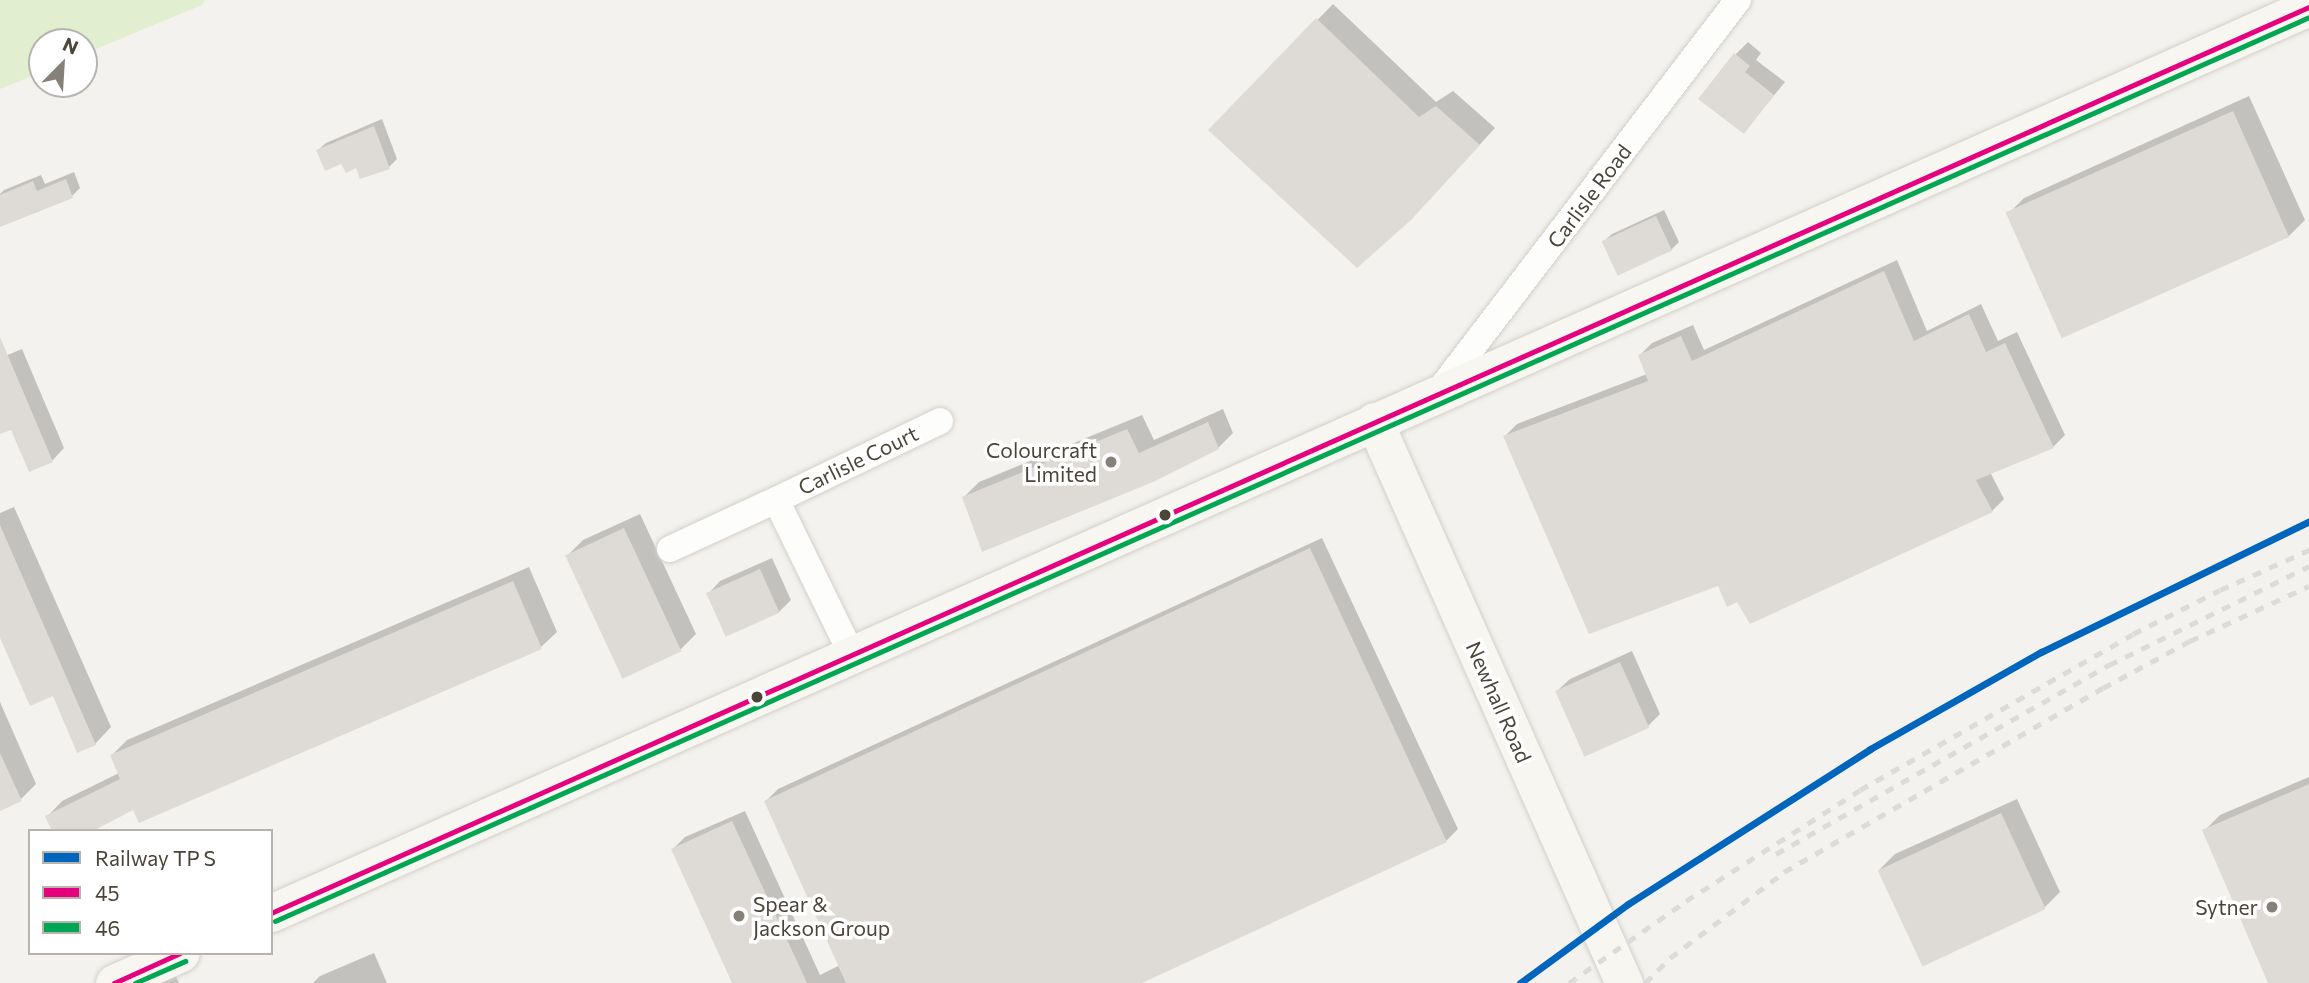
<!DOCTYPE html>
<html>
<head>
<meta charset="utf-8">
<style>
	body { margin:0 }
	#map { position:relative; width:2309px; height:983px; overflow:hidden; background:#f4f2ee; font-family:Commissioner,sans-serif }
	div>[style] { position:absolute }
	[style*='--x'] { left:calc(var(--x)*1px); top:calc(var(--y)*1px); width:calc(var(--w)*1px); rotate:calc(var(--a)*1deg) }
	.green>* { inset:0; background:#e1eecf }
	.shadow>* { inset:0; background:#0003 }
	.building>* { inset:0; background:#dedbd6; transform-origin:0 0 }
	.roads { filter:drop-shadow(0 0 2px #d2d0cb) drop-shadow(0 0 2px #d2d0cb) }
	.street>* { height:26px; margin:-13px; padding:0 13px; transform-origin:13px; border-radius:13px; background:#fdfdfc }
	.secondary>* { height:37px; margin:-18.5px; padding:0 18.5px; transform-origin:18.5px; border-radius:18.5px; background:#f7f6f1 }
	.rail>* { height:5px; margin-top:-2.5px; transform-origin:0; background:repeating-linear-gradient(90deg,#dbdbda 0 9px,transparent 0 18px) }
	.bus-1>* { height:5px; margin:-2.5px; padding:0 2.5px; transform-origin:2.5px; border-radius:2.5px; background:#e5007d }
	.bus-2>* { height:5px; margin:-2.5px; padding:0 2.5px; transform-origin:2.5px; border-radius:2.5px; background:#00a651 }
	.rail-1>* { height:7px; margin:-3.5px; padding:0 3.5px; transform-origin:3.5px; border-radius:3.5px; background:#0065bd }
	.dots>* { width:19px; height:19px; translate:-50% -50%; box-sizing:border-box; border:4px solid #fff; border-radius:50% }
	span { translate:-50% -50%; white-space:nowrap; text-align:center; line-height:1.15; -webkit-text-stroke:7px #fff; paint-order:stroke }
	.street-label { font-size:21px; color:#4b4439 }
	.poi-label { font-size:21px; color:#4b4439 }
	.right { translate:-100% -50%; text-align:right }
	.left { translate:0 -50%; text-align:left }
	.legend { position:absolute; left:28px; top:829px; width:245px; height:126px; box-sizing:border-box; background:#fff; border:2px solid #b7b4b0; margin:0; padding:9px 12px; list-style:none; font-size:21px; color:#4b4439 }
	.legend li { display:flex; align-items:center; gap:14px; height:35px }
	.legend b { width:35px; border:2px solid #b7b4b0 }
	.north { position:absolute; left:28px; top:28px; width:70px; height:70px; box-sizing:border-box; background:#fff; border:2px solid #b7b4b0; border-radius:50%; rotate:24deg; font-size:19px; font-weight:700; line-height:28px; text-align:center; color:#4b4439 }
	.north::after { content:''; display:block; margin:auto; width:24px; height:32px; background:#868178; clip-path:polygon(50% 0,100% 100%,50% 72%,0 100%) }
</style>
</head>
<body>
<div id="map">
	<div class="green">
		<i style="clip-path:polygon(0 0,205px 0,202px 5px,84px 54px,84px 42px,42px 42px,42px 72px,0 89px)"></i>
	</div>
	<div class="shadow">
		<i style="clip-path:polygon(1333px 4px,1436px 102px,1453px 91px,1495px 128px,1427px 202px,1210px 130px)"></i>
		<i style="clip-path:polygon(1748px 42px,1761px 53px,1756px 60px,1785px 82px,1744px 132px,1736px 54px)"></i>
		<i style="clip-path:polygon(2249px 96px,2305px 220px,2289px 236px,2008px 214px,2024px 198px)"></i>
		<i style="clip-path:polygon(382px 119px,397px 159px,389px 167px,357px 165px,318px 150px,326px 143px)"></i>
		<i style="clip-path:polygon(74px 172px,80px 188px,72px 196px,0 207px,0 194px,4px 190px,41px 175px,45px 184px)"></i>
		<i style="clip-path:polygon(1664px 210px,1679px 242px,1671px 250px,1604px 241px,1612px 234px)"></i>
		<i style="clip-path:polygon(1897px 260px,1927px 331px,1981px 304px,1998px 341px,2017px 332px,2065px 435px,2053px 447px,1990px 472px,2004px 499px,1992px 511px,1738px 600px,1719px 584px,1505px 436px,1517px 424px,1647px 374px,1640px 355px,1652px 343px,1693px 325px,1704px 350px)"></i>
		<i style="clip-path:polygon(22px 349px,64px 448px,52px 461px,12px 428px,0 432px,0 358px)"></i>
		<i style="clip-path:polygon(1223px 409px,1233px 433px,1218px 448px,964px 497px,979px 482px,1142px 415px,1154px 440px)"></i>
		<i style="clip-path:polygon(14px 507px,111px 727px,95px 744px,0 633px,0 513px)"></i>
		<i style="clip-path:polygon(640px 514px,696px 634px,680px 650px,624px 676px,567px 556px,583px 540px)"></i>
		<i style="clip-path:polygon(1322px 538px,1458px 829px,1446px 841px,1138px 983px,734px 983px,673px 849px,685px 837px,745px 811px,820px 975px,840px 965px,766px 801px,778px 789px)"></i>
		<i style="clip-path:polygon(772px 558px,791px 600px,779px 612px,708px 594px,720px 581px)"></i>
		<i style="clip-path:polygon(529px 567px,557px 632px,541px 647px,140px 820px,134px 808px,47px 817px,62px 801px,119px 773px,112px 755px,127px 740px)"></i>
		<i style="clip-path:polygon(1632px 651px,1660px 714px,1648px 726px,1586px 754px,1557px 691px,1570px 679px)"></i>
		<i style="clip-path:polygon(0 702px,36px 784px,20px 800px,0 809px)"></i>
		<i style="clip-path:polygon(2309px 777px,2309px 983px,2270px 983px,2204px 831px,2220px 815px)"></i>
		<i style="clip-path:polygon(2017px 799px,2060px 892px,2044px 908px,1879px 870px,1895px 854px)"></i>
		<i style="clip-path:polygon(374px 953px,387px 983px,313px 983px,320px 976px)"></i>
		<i style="clip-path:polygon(175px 974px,179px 983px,155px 983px)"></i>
	</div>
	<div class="building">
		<i style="clip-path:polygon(1316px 18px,1419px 117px,1436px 106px,1480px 145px,1411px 220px,1357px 268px,1208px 130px)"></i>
		<i style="clip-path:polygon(1734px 53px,1750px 66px,1745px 72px,1774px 95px,1744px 134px,1698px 99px)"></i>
		<i style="left:2233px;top:111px;width:138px;height:249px;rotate:66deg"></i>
		<i style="clip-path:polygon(374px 126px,390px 169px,360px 179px,356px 168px,346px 173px,341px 164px,325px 171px,316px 150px)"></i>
		<i style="clip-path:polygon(66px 179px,73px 198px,0 227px,0 195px,33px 181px,37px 191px)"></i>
		<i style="left:1656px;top:216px;width:38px;height:60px;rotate:65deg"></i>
		<i style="clip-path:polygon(1884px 271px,1914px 341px,1969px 314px,1986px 352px,2005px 343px,2054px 448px,1976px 480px,1993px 512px,1750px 624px,1737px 602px,1727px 607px,1718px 586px,1589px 634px,1503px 436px,1648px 381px,1638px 355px,1681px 336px,1692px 361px)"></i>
		<i style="clip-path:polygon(0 337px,53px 462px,29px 472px,11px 430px,0 434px)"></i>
		<i style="clip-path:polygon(1208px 422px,1219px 449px,1153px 482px,982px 552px,962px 497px,1127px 429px,1139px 453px)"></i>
		<i style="clip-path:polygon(0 525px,96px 745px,77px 753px,53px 696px,30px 706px,0 638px)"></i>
		<i style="left:624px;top:528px;width:136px;height:65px;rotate:65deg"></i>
		<i style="clip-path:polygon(1310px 548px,1447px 842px,1142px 983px,846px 983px,764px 801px)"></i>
		<i style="left:760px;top:569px;width:48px;height:59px;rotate:66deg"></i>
		<i style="clip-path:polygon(513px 581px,542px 649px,139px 823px,133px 810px,93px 831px,52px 831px,45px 816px,120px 779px,110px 755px)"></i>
		<i style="left:1620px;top:662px;width:72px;height:71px;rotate:66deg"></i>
		<i style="clip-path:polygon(0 753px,22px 801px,0 811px)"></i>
		<i style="clip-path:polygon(2309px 784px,2309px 983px,2268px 983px,2202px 830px)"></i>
		<i style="left:2001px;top:813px;width:106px;height:136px;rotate:65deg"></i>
		<i style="clip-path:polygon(732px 821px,807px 983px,732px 983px,671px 849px)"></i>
	</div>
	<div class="roads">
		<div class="street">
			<i style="--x:1439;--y:391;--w:492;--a:-52.6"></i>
			<i style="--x:670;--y:549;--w:117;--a:-24.8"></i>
			<i style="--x:851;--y:653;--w:170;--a:-116.1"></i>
			<i style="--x:776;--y:500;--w:182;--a:-25.7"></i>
		</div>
		<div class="secondary">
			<i style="--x:1374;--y:421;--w:615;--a:66.02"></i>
			<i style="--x:271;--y:913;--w:2230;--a:-23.97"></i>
			<i style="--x:114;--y:983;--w:73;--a:-24.1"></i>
		</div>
	</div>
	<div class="rail">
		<i style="--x:1776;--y:854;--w:383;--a:-29.6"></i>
		<i style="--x:2109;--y:665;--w:223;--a:-26.3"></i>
		<i style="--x:1569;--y:983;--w:143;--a:-35"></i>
		<i style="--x:1686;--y:901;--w:206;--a:-32.5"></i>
		<i style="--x:1860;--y:790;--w:314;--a:-29.7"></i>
		<i style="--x:2133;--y:634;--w:97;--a:-26.8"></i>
		<i style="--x:2220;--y:590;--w:98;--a:-24.2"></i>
		<i style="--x:1645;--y:983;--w:35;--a:-45"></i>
		<i style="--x:1670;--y:958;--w:143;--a:-37"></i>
		<i style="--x:1784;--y:872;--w:368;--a:-30"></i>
		<i style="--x:2103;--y:688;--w:99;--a:-28.4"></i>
		<i style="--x:2190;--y:641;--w:131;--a:-24.8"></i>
	</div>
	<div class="bus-1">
		<i style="--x:271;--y:913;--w:2230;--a:-23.97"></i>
		<i style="--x:114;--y:983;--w:72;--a:-24.4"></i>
	</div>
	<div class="bus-2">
		<i style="--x:275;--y:921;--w:2226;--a:-23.96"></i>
		<i style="--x:135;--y:983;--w:55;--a:-23.7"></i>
	</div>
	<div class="rail-1">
		<i style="--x:1520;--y:983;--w:134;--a:-36.2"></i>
		<i style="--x:1628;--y:904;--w:287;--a:-32.6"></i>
		<i style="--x:1870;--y:749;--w:197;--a:-29.6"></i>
		<i style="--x:2041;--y:652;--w:298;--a:-26"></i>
	</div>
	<div class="dots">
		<i style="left:1111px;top:462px;background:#868178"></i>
		<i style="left:1165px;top:515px;background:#4b4439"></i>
		<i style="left:757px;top:697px;background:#4b4439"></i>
		<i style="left:2272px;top:907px;background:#868178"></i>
		<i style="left:739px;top:916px;background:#868178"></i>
	</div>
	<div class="street-label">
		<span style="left:1589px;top:196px;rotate:-53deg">Carlisle Road</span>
		<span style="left:858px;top:460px;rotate:-26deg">Carlisle Court</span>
		<span style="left:1499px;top:702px;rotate:66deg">Newhall Road</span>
	</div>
	<div class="poi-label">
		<span class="right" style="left:1097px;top:462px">Colourcraft<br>Limited</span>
		<span class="left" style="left:753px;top:916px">Spear &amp;<br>Jackson Group</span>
		<span class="right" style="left:2258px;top:907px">Sytner</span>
	</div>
	<ul class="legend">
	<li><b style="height:9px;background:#0065bd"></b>Railway TP S</li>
	<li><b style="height:9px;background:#e5007d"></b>45</li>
	<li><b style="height:9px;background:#00a651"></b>46</li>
	</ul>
	<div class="north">N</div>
</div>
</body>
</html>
